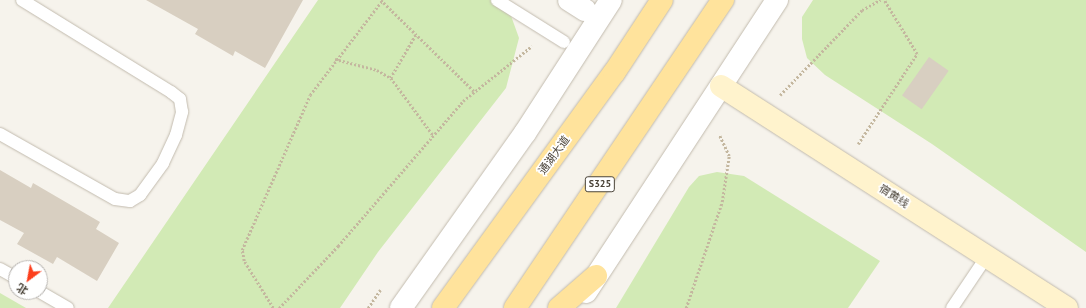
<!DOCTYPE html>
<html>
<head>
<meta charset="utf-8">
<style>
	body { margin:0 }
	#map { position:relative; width:1086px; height:308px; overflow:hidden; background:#f6f3ec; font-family:"PT Sans","Noto Sans SC",sans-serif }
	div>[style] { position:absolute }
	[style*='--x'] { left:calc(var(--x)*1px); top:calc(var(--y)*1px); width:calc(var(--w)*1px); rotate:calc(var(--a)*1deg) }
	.green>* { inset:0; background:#d2eab5 }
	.building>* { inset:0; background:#d8cfc1; transform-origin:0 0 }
	.path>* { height:2.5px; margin-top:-1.25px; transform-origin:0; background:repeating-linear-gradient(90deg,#c4b79f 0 2px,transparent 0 4px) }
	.roads { filter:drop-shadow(0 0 1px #c2bbae) drop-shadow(0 0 1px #c2bbae) }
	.service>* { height:12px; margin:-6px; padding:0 6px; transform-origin:6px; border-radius:6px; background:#fff }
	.minor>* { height:22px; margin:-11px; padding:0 11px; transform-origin:11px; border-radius:11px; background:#fff }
	.tertiary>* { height:22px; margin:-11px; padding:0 11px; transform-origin:11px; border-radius:11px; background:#fff }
	.secondary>* { height:22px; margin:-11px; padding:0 11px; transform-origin:11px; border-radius:11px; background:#fff3cd }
	.primary>* { height:22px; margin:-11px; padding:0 11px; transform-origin:11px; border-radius:11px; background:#ffe39c }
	span { translate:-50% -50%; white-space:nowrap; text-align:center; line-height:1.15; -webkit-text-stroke:3.5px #fff; paint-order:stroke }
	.shield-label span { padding:1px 3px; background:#fff; border:1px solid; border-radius:3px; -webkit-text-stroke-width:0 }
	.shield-label { font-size:10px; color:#4b4439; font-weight:700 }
	.street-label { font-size:11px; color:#4b4439 }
	.north { position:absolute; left:8px; top:260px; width:40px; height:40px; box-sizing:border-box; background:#fff; border:1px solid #b7b4b0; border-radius:50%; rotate:212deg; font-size:11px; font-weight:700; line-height:16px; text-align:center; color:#4b4439 }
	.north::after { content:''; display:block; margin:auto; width:14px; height:18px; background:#fc3f1d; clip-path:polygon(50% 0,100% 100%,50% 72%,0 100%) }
</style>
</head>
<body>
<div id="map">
	<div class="green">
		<i style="clip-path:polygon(318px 0,497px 0,510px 13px,519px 38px,506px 88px,378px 252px,340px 308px,108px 308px)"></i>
		<i style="clip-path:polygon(813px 0,1086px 0,1086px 252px,932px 144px,825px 75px,807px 58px,802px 39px,802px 17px)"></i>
		<i style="clip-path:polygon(717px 172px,744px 176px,880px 261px,848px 308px,616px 308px,689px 187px,699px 176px)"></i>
		<i style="clip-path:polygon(0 293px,26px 308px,0 308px)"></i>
	</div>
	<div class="building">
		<i style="clip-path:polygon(146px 0,303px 0,265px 68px,235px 51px,233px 56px,195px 34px,198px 29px)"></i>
		<i style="left:929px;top:57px;width:24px;height:47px;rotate:35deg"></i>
		<i style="clip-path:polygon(0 170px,31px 188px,33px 183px,100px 222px,96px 229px,119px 243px,97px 281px,57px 257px,53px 264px,17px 244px,24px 233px,0 220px)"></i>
	</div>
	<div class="path">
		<i style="--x:381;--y:0;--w:130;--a:44.4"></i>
		<i style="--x:416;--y:35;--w:50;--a:120.2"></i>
		<i style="--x:391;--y:78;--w:71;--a:53.6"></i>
		<i style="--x:335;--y:59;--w:43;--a:14.7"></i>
		<i style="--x:377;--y:70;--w:16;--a:30"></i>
		<i style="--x:780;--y:95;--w:118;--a:-46"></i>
		<i style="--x:862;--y:10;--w:21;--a:-29"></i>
		<i style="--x:858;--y:144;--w:108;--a:-56.8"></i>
		<i style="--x:917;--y:54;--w:63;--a:-121.4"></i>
		<i style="--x:273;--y:308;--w:55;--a:-121.7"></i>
		<i style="--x:244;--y:261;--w:11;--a:-100"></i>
		<i style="--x:242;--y:250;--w:169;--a:-66.3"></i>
		<i style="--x:310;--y:95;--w:117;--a:-52.6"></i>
		<i style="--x:279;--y:308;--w:86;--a:-46.4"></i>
		<i style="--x:338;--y:246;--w:191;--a:-49.2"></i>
		<i style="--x:463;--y:101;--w:88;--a:-38.6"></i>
		<i style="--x:368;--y:308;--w:22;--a:-56"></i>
		<i style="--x:686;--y:308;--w:112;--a:-71.2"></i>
		<i style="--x:722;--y:202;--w:47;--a:-81.3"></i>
		<i style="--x:729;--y:156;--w:23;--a:-115"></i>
	</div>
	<div class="roads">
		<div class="service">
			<i style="--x:497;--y:0;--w:79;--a:32.1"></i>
			<i style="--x:0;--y:134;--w:132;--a:29.5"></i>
			<i style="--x:115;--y:199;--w:15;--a:8"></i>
			<i style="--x:130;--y:201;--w:12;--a:-31"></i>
			<i style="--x:140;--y:195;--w:39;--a:-54"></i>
			<i style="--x:163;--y:163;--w:31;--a:-65"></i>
			<i style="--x:176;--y:135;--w:24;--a:-75"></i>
			<i style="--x:182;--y:112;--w:13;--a:-99"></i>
			<i style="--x:180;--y:99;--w:11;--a:-142"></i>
			<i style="--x:171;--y:92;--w:175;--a:-148.3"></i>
			<i style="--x:0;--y:269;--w:18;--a:29"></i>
			<i style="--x:40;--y:292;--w:32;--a:30"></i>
			<i style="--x:952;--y:308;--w:63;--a:-56.1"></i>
		</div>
		<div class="minor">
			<i style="--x:586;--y:292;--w:349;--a:-56.8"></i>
			<i style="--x:401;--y:308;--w:214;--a:-54.7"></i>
			<i style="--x:525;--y:133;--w:158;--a:-57.1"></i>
		</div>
		<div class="tertiary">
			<i style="--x:569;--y:0;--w:19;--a:32"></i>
		</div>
		<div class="secondary">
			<i style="--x:721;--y:86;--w:411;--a:32.7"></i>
		</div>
		<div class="primary">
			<i style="--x:443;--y:308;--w:291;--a:-54"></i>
			<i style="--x:614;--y:73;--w:87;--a:-56.7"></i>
			<i style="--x:515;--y:308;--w:372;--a:-56"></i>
			<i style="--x:559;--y:308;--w:49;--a:-40.9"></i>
		</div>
	</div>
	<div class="shield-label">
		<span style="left:600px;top:184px">S325</span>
	</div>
	<div class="street-label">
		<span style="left:554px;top:155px;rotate:-54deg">通湖大道</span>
		<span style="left:894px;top:196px;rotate:33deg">宿黄线</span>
	</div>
	<div class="north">北</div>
</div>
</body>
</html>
